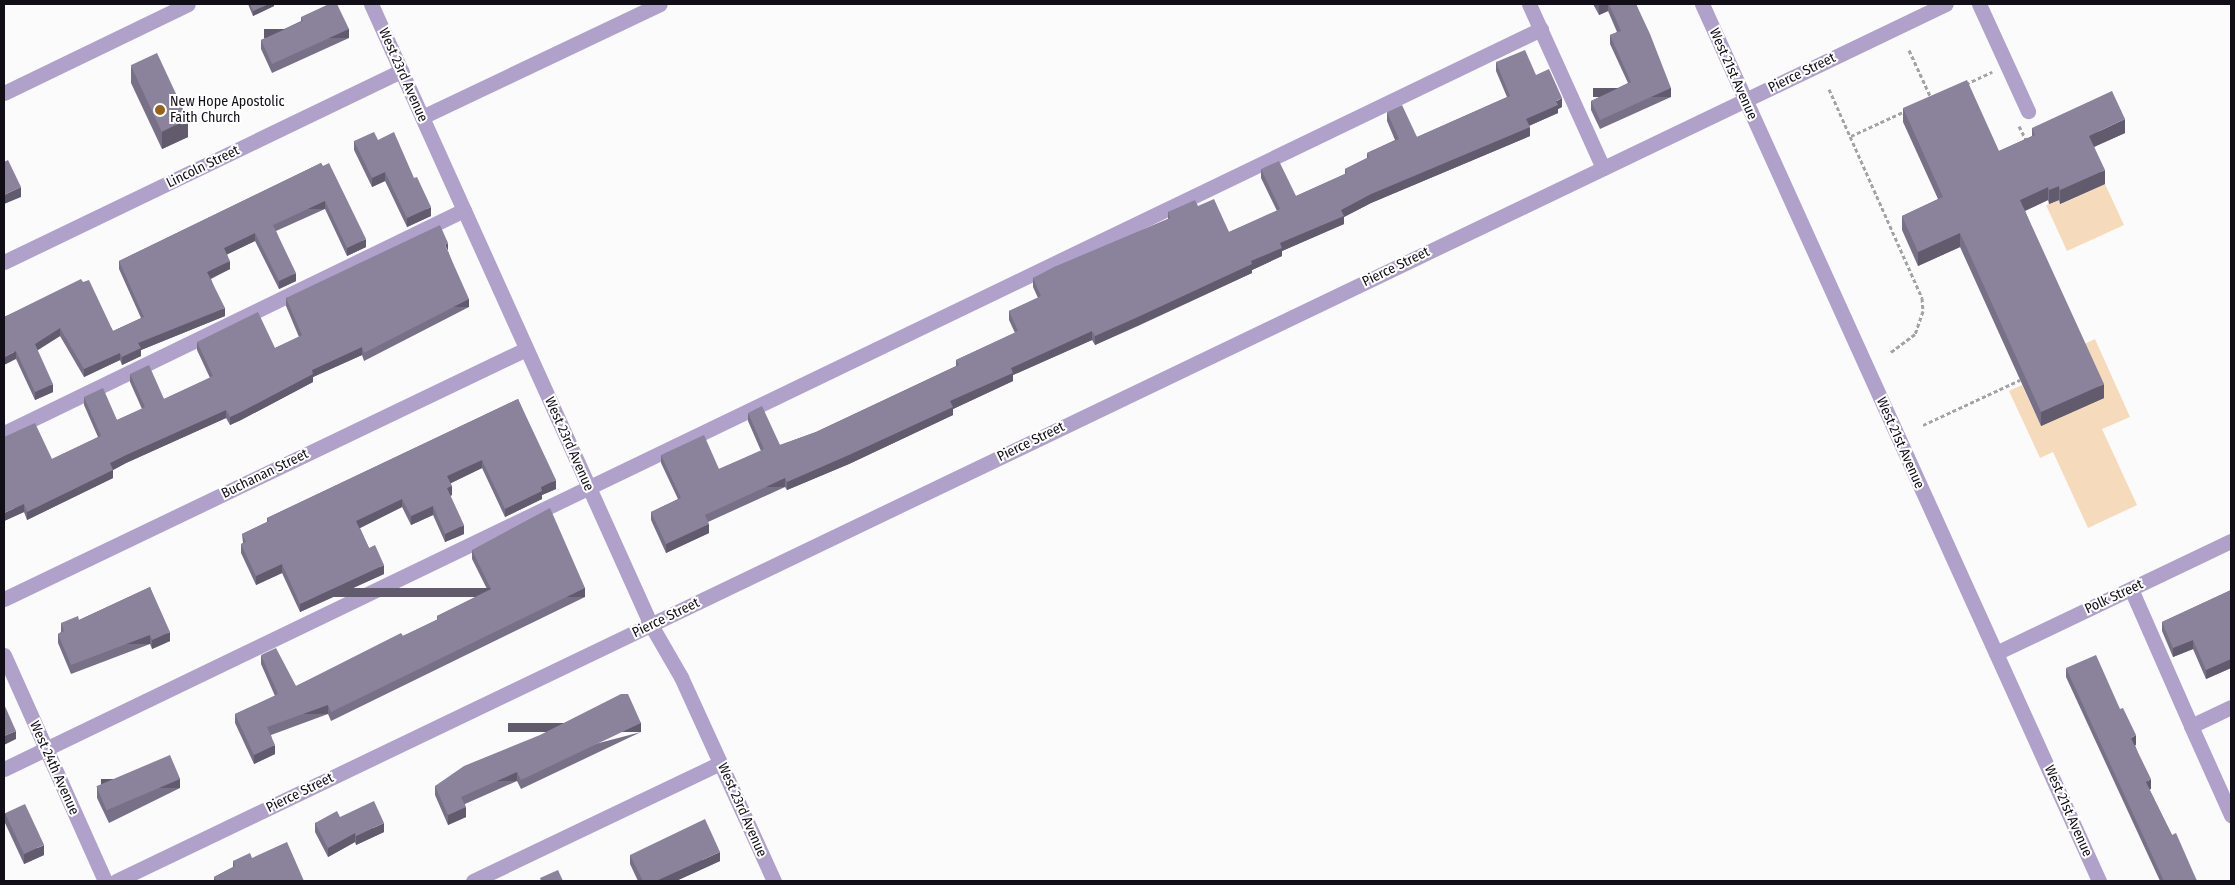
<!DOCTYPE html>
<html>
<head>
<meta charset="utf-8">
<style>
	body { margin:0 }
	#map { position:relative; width:2235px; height:885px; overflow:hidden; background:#fbfbfb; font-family:"Fira Sans Condensed",sans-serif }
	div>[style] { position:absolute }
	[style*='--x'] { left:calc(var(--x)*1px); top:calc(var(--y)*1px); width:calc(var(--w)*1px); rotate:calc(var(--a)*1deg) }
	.green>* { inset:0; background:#f6dabc }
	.path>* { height:3px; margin-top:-1.5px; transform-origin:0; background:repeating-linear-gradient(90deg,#a3a2a5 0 4px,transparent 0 6.5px) }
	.minor>* { height:15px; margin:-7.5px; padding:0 7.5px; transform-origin:7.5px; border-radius:7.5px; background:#b0a1cb }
	.wall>* { inset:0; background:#787086 }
	.shaded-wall>* { inset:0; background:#615b6d; transform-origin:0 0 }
	.building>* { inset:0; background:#8b829c; transform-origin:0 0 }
	.dots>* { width:14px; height:14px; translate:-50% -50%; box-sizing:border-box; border:2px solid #fff; border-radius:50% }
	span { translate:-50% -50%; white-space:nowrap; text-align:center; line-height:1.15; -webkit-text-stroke:4px #fff; paint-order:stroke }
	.street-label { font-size:14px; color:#110e17 }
	.poi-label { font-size:14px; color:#110e17 }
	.left { translate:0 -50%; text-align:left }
	.frame { position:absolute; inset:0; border:5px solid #110e17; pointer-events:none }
</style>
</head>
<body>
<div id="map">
	<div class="green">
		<i style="clip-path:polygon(2105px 184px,2124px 225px,2067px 251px,2046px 205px,2059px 200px,2061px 204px)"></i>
		<i style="clip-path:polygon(2095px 339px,2130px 417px,2102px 429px,2137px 505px,2088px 528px,2053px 452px,2040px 458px,2009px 391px,2022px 385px,2041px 426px,2080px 346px)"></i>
	</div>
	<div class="path">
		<i style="--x:1909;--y:50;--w:55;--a:65.3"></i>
		<i style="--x:1966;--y:84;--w:29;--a:-25"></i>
		<i style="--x:1829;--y:89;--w:229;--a:66"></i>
		<i style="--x:1922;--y:298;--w:13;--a:86"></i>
		<i style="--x:1923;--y:311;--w:24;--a:109"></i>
		<i style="--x:1915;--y:334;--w:31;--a:143"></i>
		<i style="--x:2019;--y:126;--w:16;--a:63"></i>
		<i style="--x:1851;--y:136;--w:60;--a:-24.8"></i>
		<i style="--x:1923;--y:425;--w:107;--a:-24.9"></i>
	</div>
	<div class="minor">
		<i style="--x:371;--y:4;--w:681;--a:65.73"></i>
		<i style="--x:651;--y:625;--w:60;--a:60"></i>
		<i style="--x:681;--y:677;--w:224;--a:65.5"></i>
		<i style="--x:1529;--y:4;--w:180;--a:65.7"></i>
		<i style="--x:1702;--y:4;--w:963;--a:65.64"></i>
		<i style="--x:1979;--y:4;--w:118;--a:65.4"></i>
		<i style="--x:4;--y:93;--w:204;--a:-25.8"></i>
		<i style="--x:422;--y:117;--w:263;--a:-25.4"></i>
		<i style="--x:4;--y:262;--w:441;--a:-25.7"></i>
		<i style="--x:4;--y:433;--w:511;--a:-25.86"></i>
		<i style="--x:2131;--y:589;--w:150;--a:66.3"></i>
		<i style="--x:4;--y:599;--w:579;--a:-25.59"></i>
		<i style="--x:1996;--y:653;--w:260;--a:-25.5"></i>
		<i style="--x:4;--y:655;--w:248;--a:65.9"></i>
		<i style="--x:2231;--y:707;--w:44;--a:154.6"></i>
		<i style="--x:2191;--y:726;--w:98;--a:65.8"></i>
		<i style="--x:4;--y:769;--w:1706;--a:-25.71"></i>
		<i style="--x:116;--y:881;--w:2029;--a:-25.61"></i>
		<i style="--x:473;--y:881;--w:274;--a:-25.5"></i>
	</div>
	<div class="wall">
		<i style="clip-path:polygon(248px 4px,274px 4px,274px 6px,253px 16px)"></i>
		<i style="clip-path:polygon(1593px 4px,1636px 4px,1671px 97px,1600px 129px,1591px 110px,1591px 101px,1628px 83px,1610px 44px,1610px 35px,1617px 32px,1608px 11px,1599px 15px)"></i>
		<i style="clip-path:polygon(301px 17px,349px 38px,272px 73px,261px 49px,261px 40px,301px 21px)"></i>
		<i style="clip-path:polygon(1496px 62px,1536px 75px,1562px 107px,1558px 109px,1558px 113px,1529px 126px,1530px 136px,1371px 203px,1344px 217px,1344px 224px,1282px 251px,1282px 256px,1252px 270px,1252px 273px,1138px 326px,1095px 345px,1092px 340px,1013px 375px,1013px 381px,953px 409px,953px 415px,849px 464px,787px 490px,785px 487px,708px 522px,709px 533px,666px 553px,651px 520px,651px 512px,678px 499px,661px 463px,661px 455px,719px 469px,761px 451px,748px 421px,748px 413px,780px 445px,816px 432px,956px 366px,956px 360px,1015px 333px,1009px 320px,1009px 311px,1038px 298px,1033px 287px,1033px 278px,1168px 219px,1168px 212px,1198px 206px,1229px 232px,1277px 211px,1261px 178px,1261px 169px,1296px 196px,1345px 174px,1345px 169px,1367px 158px,1367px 153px,1395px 140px,1387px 121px,1387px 112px,1417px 137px,1507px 97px,1496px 71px)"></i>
		<i style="clip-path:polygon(131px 66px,188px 137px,162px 149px,131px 83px)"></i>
		<i style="clip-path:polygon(1903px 108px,1999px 151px,2032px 136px,2032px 128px,2125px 133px,2094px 147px,2105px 184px,2060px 204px,2059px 200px,2049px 204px,2048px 200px,2025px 211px,2104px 398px,2041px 426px,1960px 247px,1918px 266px,1902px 230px,1902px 216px,1938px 199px,1903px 122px)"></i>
		<i style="clip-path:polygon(378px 140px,431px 216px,407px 227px,385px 181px,372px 187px,354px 150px,354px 141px)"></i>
		<i style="clip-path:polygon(321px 163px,366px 247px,347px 256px,325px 209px,276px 231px,296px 281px,279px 289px,255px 241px,227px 254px,230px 269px,211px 279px,225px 316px,141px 350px,141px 356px,122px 365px,120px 360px,84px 377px,60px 336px,37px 350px,53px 392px,35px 400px,16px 359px,4px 317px,83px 282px,113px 331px,141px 318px,119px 269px,119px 261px)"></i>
		<i style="clip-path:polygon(448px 251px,469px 307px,364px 361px,362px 355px,313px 377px,313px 382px,241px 420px,230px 425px,226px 418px,126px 463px,113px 470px,113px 478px,27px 520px,24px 512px,4px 521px,52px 459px,98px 437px,84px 405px,84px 397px,117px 420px,142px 409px,130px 382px,130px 374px,164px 399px,210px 378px,197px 350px,197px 342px,275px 348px,299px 337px,286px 306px,286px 298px)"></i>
		<i style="clip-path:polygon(518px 399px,556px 489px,542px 495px,542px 499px,505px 517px,482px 468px,451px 483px,452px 495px,450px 496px,464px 534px,445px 542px,433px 515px,411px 525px,402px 507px,360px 528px,369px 548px,384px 574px,300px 612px,282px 573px,256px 585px,241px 553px,241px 544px,243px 543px,242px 534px,267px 522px,267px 518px)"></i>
		<i style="clip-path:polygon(472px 550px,585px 597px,331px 721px,328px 714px,271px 735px,275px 754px,254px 764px,235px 723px,235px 714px,275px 696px,261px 664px,261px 655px,296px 686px,437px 620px,437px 616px,488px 591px,472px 559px)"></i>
		<i style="clip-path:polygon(150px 587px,170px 641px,152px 649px,150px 644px,71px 674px,58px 643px,58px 634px,61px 632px,61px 623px,79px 620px)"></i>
		<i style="clip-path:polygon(2231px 590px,2231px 668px,2206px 679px,2193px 649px,2173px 657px,2162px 631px,2162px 622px)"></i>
		<i style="clip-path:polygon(2066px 668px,2136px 745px,2135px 745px,2151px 789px,2149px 789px,2172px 835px,2197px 881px,2160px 881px,2066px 677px)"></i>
		<i style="clip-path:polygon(641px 732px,521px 789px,517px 781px,465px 804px,466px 817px,448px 825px,435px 795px,435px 786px)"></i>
		<i style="clip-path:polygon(97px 788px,180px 788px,109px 823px,97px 798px)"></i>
		<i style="clip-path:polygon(5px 813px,44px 855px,24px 864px,5px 823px)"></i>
		<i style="clip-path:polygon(340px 817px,384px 832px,356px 845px,355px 842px,328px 857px,315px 832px,315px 823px)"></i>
		<i style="clip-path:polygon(630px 855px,720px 861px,676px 881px,638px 881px,630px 864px)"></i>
		<i style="clip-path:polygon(252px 858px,304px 881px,214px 881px,214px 877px,233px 867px,233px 861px)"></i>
	</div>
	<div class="shaded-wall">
		<i style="clip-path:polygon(269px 4px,274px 4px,274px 6px,253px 16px,253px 11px)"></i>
		<i style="clip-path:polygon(1604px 4px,1608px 4px,1608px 11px,1599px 15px,1599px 6px)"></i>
		<i style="left:349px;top:29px;width:9px;height:85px;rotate:90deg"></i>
		<i style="left:1671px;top:88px;width:9px;height:78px;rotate:90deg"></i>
		<i style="clip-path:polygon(1562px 98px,1562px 107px,1558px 109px,1558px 113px,1526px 127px,1526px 119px)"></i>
		<i style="clip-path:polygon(188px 119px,188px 137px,162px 149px,162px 132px)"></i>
		<i style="clip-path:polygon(2125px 119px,2125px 133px,2089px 149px,2089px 136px)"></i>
		<i style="clip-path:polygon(1530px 127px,1530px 136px,1371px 203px,1344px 217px,1344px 224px,1282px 251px,1282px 256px,1252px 270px,1252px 273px,1095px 345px,1095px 336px,1251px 261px,1280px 243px,1341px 210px,1371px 194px)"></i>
		<i style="clip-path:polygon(2105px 170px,2105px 184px,2060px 204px,2060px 190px)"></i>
		<i style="clip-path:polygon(385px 172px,385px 181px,372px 187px,372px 178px)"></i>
		<i style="clip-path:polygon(2059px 186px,2059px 200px,2049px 204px,2049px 190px)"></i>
		<i style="clip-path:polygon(21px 187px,21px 197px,4px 204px,4px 195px)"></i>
		<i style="clip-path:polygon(2048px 187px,2048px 200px,2020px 213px,2020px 200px)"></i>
		<i style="left:325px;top:201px;width:8px;height:57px;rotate:90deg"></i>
		<i style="clip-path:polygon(431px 207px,431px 216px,407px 227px,407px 218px)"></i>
		<i style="clip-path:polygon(255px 233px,255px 241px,224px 256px,224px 248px)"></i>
		<i style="clip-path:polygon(1960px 233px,1960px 247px,1918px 266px,1918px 252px)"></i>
		<i style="clip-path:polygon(366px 239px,366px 247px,347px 256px,347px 248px)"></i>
		<i style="clip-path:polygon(448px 243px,448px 251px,445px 245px)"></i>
		<i style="clip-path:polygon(230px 261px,230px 269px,207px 280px,207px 272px)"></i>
		<i style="clip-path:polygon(296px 273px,296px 281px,279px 289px,279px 281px)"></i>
		<i style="left:469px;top:299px;width:8px;height:118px;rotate:90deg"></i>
		<i style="clip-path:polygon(225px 308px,225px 316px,141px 350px,141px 356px,122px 365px,122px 357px,138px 343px)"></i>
		<i style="clip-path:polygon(60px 328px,60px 336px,35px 352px,35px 344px)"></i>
		<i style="clip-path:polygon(1092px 331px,1092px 340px,1013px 375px,1013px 381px,953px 409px,953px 415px,849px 464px,787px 490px,787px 482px,950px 401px,1011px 368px)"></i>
		<i style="clip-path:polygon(362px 347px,362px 355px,313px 377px,313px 382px,241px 420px,230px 425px,230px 417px,312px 370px)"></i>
		<i style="clip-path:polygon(16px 351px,16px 359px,4px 365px,4px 357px)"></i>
		<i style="clip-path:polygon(120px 353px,120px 360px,84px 377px,84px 369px)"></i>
		<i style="clip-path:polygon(53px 384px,53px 392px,35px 400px,35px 392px)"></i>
		<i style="clip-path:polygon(2104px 384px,2104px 398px,2041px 426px,2041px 412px)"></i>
		<i style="clip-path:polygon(226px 410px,226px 418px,126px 463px,113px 470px,113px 478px,27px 520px,27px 512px,110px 463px,126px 455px)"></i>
		<i style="clip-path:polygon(482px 460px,482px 468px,447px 485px,447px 476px)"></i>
		<i style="left:785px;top:478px;width:9px;height:88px;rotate:90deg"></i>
		<i style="clip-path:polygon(556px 480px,556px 489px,542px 495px,542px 499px,505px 517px,505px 509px,541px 487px)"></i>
		<i style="clip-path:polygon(452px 486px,452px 495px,447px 497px,447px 488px)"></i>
		<i style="clip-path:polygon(402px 499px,402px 507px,356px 530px,356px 521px)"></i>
		<i style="clip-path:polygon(24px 504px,24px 512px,4px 521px,4px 513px)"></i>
		<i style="clip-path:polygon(433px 506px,433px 515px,411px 525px,411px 516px)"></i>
		<i style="clip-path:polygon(709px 524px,709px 533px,666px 553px,666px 544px)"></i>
		<i style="clip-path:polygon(464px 525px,464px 534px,445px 542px,445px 534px)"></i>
		<i style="clip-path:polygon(282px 564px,282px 573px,256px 585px,256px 576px)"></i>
		<i style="clip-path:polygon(384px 565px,384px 574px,300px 612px,300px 604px)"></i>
		<i style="left:585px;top:588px;width:9px;height:283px;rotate:90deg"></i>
		<i style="clip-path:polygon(170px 632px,170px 641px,152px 649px,152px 640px)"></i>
		<i style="left:150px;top:635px;width:9px;height:85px;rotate:90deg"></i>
		<i style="clip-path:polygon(2193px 640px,2193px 649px,2173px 657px,2173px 648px)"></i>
		<i style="clip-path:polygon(2231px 659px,2231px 668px,2206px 679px,2206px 670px)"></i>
		<i style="left:328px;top:705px;width:9px;height:65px;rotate:90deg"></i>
		<i style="left:641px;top:723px;width:9px;height:133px;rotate:90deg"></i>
		<i style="clip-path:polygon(16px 731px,16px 739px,4px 745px,4px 736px)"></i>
		<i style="clip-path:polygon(2136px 735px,2136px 745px,2131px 747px,2131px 738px)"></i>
		<i style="clip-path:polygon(275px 745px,275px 754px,254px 764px,254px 755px)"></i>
		<i style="left:517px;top:772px;width:9px;height:61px;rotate:90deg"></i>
		<i style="left:180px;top:779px;width:9px;height:79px;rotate:90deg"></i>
		<i style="clip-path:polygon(2151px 779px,2151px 789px,2146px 791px,2146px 782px)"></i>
		<i style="clip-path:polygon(466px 807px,466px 817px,448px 825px,448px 815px)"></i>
		<i style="clip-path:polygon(384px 823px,384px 832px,356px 845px,356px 836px)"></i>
		<i style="clip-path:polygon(355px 833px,355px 842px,328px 857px,328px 848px)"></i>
		<i style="clip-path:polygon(44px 845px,44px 855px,24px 864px,24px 854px)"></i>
		<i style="clip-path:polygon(720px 852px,720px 861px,676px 881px,656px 881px)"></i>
	</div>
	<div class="building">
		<i style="clip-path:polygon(250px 4px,269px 4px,253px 11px)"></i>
		<i style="clip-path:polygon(329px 4px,337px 4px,349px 29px,272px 64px,261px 40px,303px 21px,301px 17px)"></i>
		<i style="clip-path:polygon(1609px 4px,1636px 4px,1650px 34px,1671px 88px,1600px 120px,1591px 101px,1631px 82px,1610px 35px,1621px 31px)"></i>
		<i style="clip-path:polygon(1525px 50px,1536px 75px,1549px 69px,1562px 98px,1556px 101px,1558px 105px,1526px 119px,1530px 127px,1371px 194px,1341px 210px,1344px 216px,1280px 243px,1282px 248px,1251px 261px,1252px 264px,1138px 317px,1095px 336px,1092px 331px,1011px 368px,1013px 373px,950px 401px,953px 407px,849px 455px,787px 482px,785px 478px,705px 515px,709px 524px,666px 544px,651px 512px,681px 498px,661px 455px,704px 435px,719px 469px,764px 449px,748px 413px,762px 406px,780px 445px,816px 432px,959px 365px,956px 360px,1018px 331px,1009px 311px,1041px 296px,1033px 278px,1054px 267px,1170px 218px,1168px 212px,1195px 200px,1198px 206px,1214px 199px,1229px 232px,1280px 209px,1261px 169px,1279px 161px,1296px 196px,1347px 173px,1345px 169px,1369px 157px,1367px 153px,1399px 139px,1387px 112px,1402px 105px,1417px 137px,1510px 96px,1496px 62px)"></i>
		<i style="left:157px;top:53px;width:73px;height:29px;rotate:65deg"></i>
		<i style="clip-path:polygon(1967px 80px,1999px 151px,2035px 135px,2032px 128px,2112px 91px,2125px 119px,2089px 136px,2105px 170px,2060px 190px,2059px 186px,2049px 190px,2048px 187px,2020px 200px,2104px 384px,2041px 412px,1960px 233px,1918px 252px,1902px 216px,1943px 197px,1903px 108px)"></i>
		<i style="clip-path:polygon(374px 132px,378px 140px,394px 132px,414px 178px,417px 177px,431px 207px,407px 218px,385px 172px,372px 178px,354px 141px)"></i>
		<i style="clip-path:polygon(8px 160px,21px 187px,4px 195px,4px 162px)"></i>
		<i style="clip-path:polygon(321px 163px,323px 166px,329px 163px,366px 239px,347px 248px,325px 201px,273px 225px,296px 273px,279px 281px,255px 233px,224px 248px,230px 261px,207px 272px,225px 308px,138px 343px,141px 348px,122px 357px,120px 353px,84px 369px,60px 328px,35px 344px,53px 384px,35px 392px,16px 351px,4px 357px,4px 317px,81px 279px,83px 282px,89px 280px,113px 331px,144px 317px,119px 261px)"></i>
		<i style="clip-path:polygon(440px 225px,448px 243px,445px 245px,469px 299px,364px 353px,362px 347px,312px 370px,313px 374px,241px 412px,230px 417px,226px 410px,126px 455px,110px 463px,113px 470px,27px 512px,24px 504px,4px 513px,4px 437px,35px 423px,52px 459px,101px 436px,84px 397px,103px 388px,117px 420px,145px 407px,130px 374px,149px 365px,164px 399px,213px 376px,197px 342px,258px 312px,275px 348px,302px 335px,286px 298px)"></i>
		<i style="clip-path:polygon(518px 399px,556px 480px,541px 487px,542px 491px,505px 509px,482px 460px,447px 476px,452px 486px,447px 488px,464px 525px,445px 534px,433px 506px,411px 516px,402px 499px,356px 521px,369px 548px,375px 545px,384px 565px,300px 604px,282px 564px,256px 576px,241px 544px,246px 542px,242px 534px,269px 521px,267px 518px)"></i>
		<i style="clip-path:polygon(550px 508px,585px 588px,331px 712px,328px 705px,267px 727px,275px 745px,254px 755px,235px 714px,278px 694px,261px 655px,276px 648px,296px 686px,401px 633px,403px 636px,438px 619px,437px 616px,491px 589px,472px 550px)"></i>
		<i style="clip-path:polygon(150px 587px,170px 632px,152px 640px,150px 635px,71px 665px,58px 634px,64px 631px,61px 623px,78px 616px,79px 620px)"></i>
		<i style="clip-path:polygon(2231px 590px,2231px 659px,2206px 670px,2193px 640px,2173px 648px,2162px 622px)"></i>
		<i style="clip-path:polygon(2096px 655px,2120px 709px,2123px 708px,2136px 735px,2131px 738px,2151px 779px,2146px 782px,2172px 835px,2176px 833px,2197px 881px,2164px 881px,2066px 668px)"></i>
		<i style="clip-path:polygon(621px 694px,628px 694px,641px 723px,521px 780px,517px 772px,461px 797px,466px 807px,448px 815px,435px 786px,464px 766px,540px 735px)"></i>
		<i style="clip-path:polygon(4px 704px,16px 731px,4px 736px)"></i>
		<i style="left:170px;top:755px;width:26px;height:80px;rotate:67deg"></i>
		<i style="clip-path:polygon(374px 801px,384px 823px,356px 836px,355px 833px,328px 848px,315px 823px,337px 811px,340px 817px)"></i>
		<i style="left:25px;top:804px;width:45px;height:22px;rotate:65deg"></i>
		<i style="clip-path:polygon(705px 819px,720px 852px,656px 881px,643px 881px,630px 855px)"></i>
		<i style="clip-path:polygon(287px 842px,304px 881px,216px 881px,214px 877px,235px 866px,233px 861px,250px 853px,252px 858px)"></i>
		<i style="clip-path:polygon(558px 870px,563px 881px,541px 881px,540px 878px)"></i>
	</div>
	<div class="dots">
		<i style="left:160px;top:110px;background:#976219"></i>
	</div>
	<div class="street-label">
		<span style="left:1802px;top:73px;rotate:-26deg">Pierce Street</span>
		<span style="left:1733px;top:74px;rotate:66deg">West 21st Avenue</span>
		<span style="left:403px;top:75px;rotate:66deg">West 23rd Avenue</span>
		<span style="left:203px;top:167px;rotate:-26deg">Lincoln Street</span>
		<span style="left:1396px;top:267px;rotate:-26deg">Pierce Street</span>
		<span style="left:1031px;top:442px;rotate:-26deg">Pierce Street</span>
		<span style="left:1900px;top:443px;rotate:66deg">West 21st Avenue</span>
		<span style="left:569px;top:444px;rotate:66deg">West 23rd Avenue</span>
		<span style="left:265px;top:474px;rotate:-26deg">Buchanan Street</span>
		<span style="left:2114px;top:597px;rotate:-25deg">Polk Street</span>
		<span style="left:666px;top:618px;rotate:-26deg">Pierce Street</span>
		<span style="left:54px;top:768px;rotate:66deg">West 24th Avenue</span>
		<span style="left:300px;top:793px;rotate:-26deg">Pierce Street</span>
		<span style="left:742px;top:810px;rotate:66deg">West 23rd Avenue</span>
		<span style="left:2068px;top:811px;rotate:66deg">West 21st Avenue</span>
	</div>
	<div class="poi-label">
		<span class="left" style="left:170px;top:110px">New Hope Apostolic<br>Faith Church</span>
	</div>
	<div class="frame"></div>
</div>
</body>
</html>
